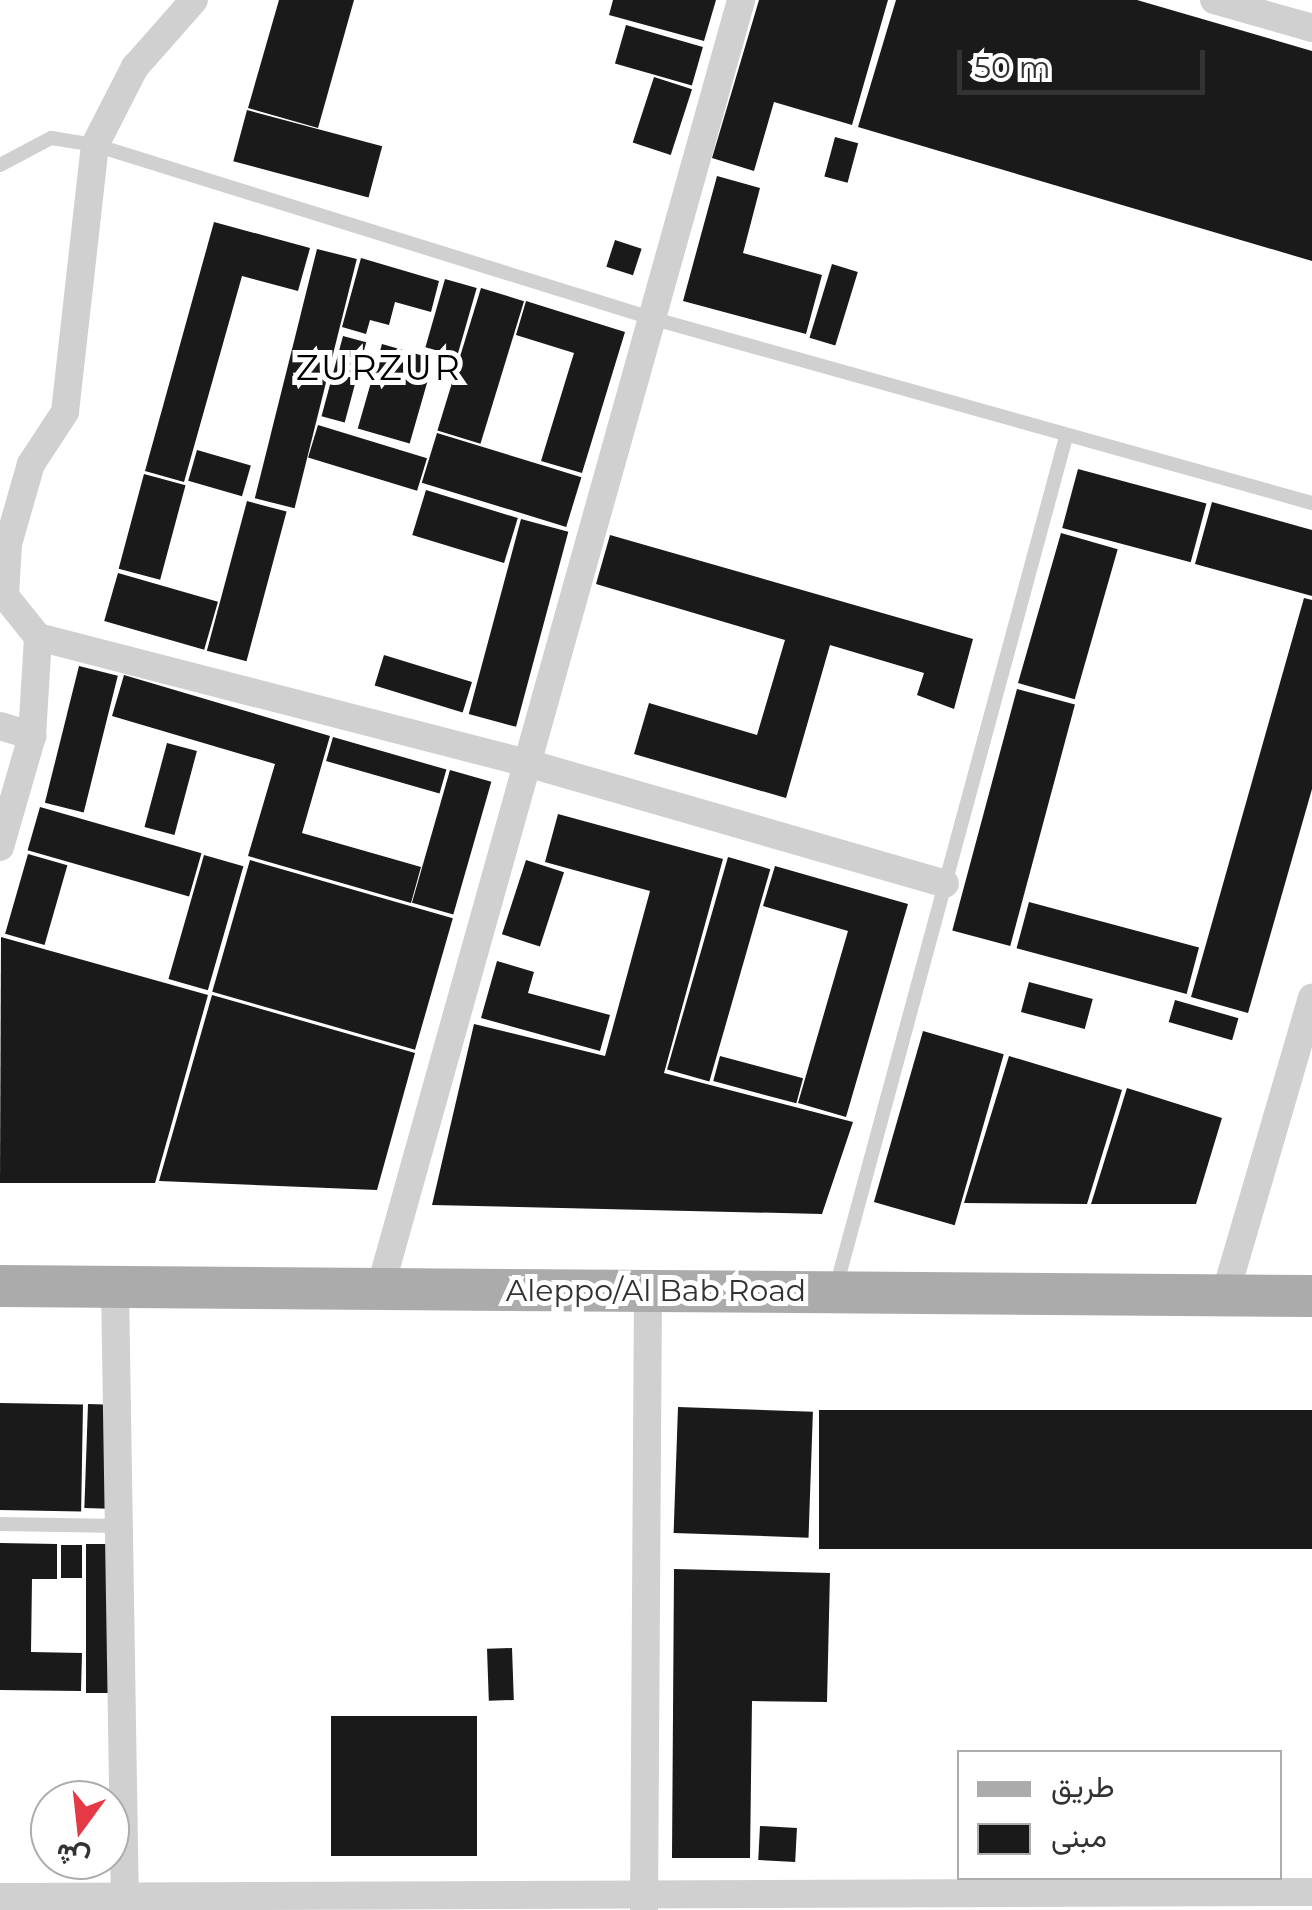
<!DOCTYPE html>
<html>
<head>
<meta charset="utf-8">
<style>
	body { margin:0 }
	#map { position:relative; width:1312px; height:1910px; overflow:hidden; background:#fff; font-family:Montserrat,Vazirmatn,sans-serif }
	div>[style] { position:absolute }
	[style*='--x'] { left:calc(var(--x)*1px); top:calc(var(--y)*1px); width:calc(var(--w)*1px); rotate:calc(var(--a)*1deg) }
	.building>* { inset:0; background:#1a1a1a; transform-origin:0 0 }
	.lane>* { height:14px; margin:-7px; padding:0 7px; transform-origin:7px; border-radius:7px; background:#d0d0d0 }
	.street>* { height:28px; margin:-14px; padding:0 14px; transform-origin:14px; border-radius:14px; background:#d0d0d0 }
	.primary>* { height:42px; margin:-21px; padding:0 21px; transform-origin:21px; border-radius:21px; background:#ababab }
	span { translate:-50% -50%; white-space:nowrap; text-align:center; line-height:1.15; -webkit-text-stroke:10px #fff; paint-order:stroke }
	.street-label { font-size:30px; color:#333 }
	.quarter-label { font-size:35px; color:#000; letter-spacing:2.5px }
	.legend { position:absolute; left:957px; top:1750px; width:325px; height:130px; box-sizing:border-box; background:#fff; border:2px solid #adadad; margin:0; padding:12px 18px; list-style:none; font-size:30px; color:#333 }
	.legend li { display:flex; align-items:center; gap:20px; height:50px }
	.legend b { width:50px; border:2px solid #adadad }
	.north { position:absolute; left:30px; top:1780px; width:100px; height:100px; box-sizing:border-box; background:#fff; border:2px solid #adadad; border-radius:50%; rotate:195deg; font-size:28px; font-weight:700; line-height:40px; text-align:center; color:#333 }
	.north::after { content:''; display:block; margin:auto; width:35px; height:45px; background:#e63946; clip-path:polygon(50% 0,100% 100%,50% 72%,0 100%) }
	.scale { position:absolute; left:957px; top:50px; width:248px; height:45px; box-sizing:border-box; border:5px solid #333; border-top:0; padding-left:12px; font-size:30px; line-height:35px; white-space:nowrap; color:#333; -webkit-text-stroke:8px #fff; paint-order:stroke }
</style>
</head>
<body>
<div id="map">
	<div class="building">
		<i style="clip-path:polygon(279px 0,354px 0,318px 128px,248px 108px)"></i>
		<i style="clip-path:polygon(613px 0,716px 0,704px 41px,609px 15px)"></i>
		<i style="clip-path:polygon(759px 0,888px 0,852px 125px,774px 102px,754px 171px,712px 158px)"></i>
		<i style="clip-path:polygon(896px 0,1137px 0,1312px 51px,1312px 261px,858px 127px)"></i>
		<i style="left:626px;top:25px;width:80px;height:40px;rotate:16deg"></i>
		<i style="left:654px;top:77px;width:40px;height:69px;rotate:18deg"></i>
		<i style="left:247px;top:110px;width:140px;height:53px;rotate:15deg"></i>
		<i style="left:835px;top:137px;width:24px;height:41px;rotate:15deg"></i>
		<i style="clip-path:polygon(717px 176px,760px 188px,743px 253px,822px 275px,806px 334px,683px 301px)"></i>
		<i style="clip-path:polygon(214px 222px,310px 248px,298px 291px,242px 276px,184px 482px,145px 471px)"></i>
		<i style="left:615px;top:240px;width:28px;height:28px;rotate:18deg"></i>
		<i style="left:317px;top:249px;width:41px;height:257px;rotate:14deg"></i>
		<i style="clip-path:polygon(361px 258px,439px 281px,431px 312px,395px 302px,389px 325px,370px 320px,366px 334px,342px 327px)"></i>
		<i style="left:832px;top:264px;width:27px;height:77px;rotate:17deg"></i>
		<i style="left:445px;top:279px;width:33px;height:71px;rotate:16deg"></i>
		<i style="left:481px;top:288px;width:45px;height:149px;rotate:17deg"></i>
		<i style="clip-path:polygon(526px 301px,625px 332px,582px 473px,541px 461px,574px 353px,516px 335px)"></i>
		<i style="left:343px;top:336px;width:24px;height:83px;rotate:15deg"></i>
		<i style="left:382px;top:344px;width:54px;height:88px;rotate:16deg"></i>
		<i style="left:318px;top:425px;width:114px;height:34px;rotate:17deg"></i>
		<i style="left:437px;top:433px;width:151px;height:52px;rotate:17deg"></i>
		<i style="left:197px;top:450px;width:56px;height:32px;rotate:16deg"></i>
		<i style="left:1078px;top:469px;width:133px;height:61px;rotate:15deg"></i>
		<i style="left:144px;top:474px;width:43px;height:98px;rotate:15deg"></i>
		<i style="left:426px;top:490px;width:96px;height:47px;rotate:17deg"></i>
		<i style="left:247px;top:501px;width:41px;height:155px;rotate:15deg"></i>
		<i style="clip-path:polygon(1212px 502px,1312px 530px,1312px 596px,1195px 564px)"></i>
		<i style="left:521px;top:519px;width:49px;height:202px;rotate:15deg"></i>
		<i style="left:1061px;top:533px;width:59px;height:156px;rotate:16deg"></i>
		<i style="clip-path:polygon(610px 535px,973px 639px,954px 709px,917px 695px,924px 673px,830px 645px,786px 798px,634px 754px,649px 703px,757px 735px,785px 640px,596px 584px)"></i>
		<i style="left:118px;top:573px;width:104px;height:50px;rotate:16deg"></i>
		<i style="clip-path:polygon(1304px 598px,1312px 600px,1312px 789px,1248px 1013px,1191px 997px)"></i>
		<i style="left:384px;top:655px;width:92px;height:32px;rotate:17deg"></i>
		<i style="left:79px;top:666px;width:40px;height:141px;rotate:14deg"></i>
		<i style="clip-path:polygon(124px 675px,330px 736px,302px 833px,421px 867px,411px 903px,248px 856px,275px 764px,112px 716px)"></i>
		<i style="left:1017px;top:689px;width:60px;height:250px;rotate:15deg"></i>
		<i style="left:333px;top:737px;width:118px;height:25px;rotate:16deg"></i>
		<i style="left:167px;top:743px;width:31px;height:87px;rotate:15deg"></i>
		<i style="left:450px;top:770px;width:43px;height:138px;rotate:16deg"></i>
		<i style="left:40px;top:807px;width:168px;height:45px;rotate:16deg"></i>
		<i style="clip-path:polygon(558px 814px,723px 859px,664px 1073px,853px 1122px,822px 1214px,432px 1205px,474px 1024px,605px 1056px,650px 891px,545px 862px)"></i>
		<i style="left:28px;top:854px;width:41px;height:83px;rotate:16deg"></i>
		<i style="left:204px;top:855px;width:41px;height:129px;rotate:16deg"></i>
		<i style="left:728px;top:857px;width:44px;height:221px;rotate:16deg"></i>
		<i style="left:250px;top:860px;width:211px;height:137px;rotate:16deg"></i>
		<i style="left:526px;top:860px;width:40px;height:78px;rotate:18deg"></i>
		<i style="clip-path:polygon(775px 866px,908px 904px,846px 1117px,798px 1103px,848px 931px,763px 906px)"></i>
		<i style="left:1029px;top:902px;width:176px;height:48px;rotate:15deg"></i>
		<i style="clip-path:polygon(1px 937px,208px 995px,155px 1183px,0 1183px)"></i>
		<i style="clip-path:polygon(497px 961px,534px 972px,528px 993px,610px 1015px,600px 1051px,481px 1018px)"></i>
		<i style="left:1029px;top:982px;width:66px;height:31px;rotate:15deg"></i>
		<i style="clip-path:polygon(212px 995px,415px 1053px,377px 1190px,159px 1181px)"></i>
		<i style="left:1175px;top:1000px;width:66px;height:23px;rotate:16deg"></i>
		<i style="left:923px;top:1031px;width:84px;height:178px;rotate:16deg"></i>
		<i style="left:720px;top:1056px;width:86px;height:26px;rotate:15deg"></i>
		<i style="clip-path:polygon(1009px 1056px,1122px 1090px,1087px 1204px,964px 1203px)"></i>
		<i style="clip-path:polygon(1127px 1088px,1222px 1118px,1196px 1204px,1091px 1204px)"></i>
		<i style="left:0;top:1403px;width:83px;height:107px;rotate:1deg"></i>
		<i style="left:88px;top:1404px;width:24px;height:104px;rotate:2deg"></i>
		<i style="left:678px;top:1407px;width:135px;height:126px;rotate:2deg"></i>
		<i style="left:819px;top:1410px;width:493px;height:139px"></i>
		<i style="clip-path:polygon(0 1543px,57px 1544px,57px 1579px,32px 1579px,31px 1652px,82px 1653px,81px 1691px,0 1690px)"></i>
		<i style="left:86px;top:1544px;width:26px;height:149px"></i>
		<i style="left:61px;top:1545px;width:21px;height:33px"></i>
		<i style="clip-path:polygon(674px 1569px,830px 1573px,827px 1702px,752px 1701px,750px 1858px,672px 1858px)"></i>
		<i style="left:512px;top:1648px;width:52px;height:25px;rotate:88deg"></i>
		<i style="left:331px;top:1716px;width:146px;height:140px"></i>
		<i style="left:760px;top:1826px;width:37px;height:34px;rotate:3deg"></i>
	</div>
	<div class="lane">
		<i style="--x:0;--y:165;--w:58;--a:-27.9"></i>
		<i style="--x:51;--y:138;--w:45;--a:9"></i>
		<i style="--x:95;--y:145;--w:582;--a:17.28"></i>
		<i style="--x:651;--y:318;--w:686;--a:15.64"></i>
		<i style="--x:836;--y:1287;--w:881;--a:-74.86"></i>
		<i style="--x:0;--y:1524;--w:119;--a:1"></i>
	</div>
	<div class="street">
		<i style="--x:1214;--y:0;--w:102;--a:15.9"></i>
		<i style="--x:38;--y:637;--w:505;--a:14.45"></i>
		<i style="--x:527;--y:763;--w:435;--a:16.1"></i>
		<i style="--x:0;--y:726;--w:34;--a:17"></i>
		<i style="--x:0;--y:847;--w:116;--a:-73.9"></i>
		<i style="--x:32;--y:736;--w:99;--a:-86.5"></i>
		<i style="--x:38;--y:637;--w:53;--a:-128.8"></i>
		<i style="--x:5;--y:596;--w:52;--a:-86.7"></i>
		<i style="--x:8;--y:544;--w:83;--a:-74"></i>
		<i style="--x:31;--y:464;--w:62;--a:-56.8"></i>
		<i style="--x:65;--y:412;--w:269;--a:-83.6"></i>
		<i style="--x:95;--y:145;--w:88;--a:-62.9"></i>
		<i style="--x:135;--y:67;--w:89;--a:-48.6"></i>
		<i style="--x:115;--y:1287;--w:623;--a:89.08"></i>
		<i style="--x:380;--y:1289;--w:1339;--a:-74.35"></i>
		<i style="--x:1225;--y:1295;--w:310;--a:-73.7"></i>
		<i style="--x:0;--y:1897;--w:1312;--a:-0.22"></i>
		<i style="--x:644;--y:1910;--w:619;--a:-89.63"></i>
	</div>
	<div class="primary">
		<i style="--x:0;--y:1286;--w:1312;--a:0.44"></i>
	</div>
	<div class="street-label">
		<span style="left:656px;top:1291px">Aleppo/Al Bab Road</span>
	</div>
	<div class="quarter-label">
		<span style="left:379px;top:368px">ZURZUR</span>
	</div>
	<ul class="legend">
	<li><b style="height:12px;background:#ababab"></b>طريق</li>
	<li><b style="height:28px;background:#1a1a1a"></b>مبنى</li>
	</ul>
	<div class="north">ش</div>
	<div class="scale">50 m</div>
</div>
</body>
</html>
